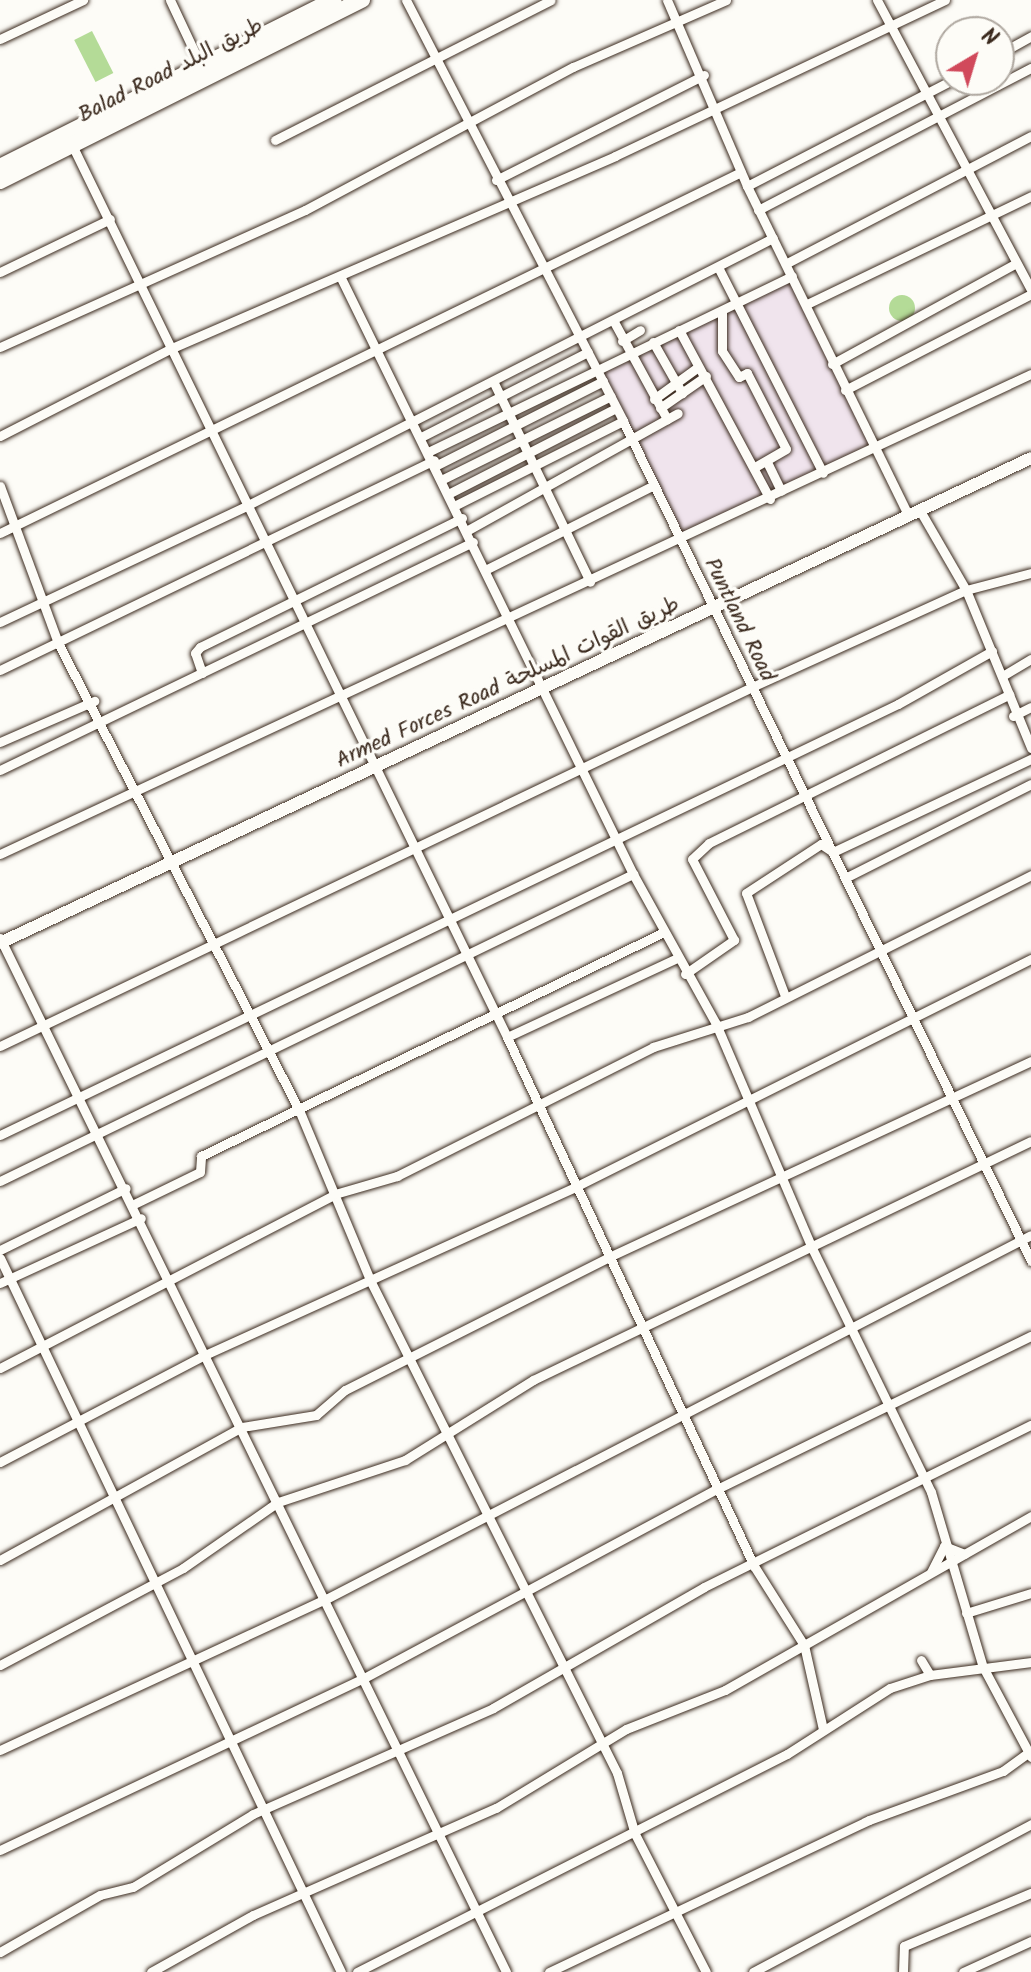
<!DOCTYPE html>
<html>
<head>
<meta charset="utf-8">
<style>
	body { margin:0 }
	#map { position:relative; width:1031px; height:1972px; overflow:hidden; background:#fdfcf7; font-family:Kalam,"Playpen Sans Arabic",sans-serif }
	div>[style] { position:absolute }
	[style*='--x'] { left:calc(var(--x)*1px); top:calc(var(--y)*1px); width:calc(var(--w)*1px); rotate:calc(var(--a)*1deg) }
	.built>* { inset:0; background:#f0e4ed; transform-origin:0 0 }
	.green>* { inset:0; background:#b4db97; transform-origin:0 0 }
	.round { border-radius:50% }
	.roads { filter:drop-shadow(0 0 2px #3b2a1e) drop-shadow(0 0 2px #3b2a1e) }
	.minor>* { height:9px; margin:-4.5px; padding:0 4.5px; transform-origin:4.5px; border-radius:4.5px; background:#fdfcf7 }
	.tertiary>* { height:12px; margin:-6px; padding:0 6px; transform-origin:6px; border-radius:6px; background:#fdfcf7 }
	.trunk>* { height:16px; margin:-8px; padding:0 8px; transform-origin:8px; border-radius:8px; background:#fdfcf7 }
	span { translate:-50% -50%; white-space:nowrap; text-align:center; line-height:1.15; -webkit-text-stroke:7px #fdfcf7; paint-order:stroke }
	.street-label { font-size:22px; color:#3b2a1e }
	.north { position:absolute; left:935px; top:16px; width:80px; height:80px; box-sizing:border-box; background:#fdfcf7; border:2px solid #afa8a0; border-radius:50%; rotate:38deg; font-size:22px; font-weight:700; line-height:32px; text-align:center; color:#3b2a1e }
	.north::after { content:''; display:block; margin:auto; width:28px; height:36px; background:#d1495b; clip-path:polygon(50% 0,100% 100%,50% 72%,0 100%) }
</style>
</head>
<body>
<div id="map">
	<div class="built">
		<i style="left:790px;top:282px;width:181px;height:207px;rotate:64deg"></i>
	</div>
	<div class="green">
		<i style="left:92px;top:31px;width:47px;height:20px;rotate:63deg"></i>
		<i class="round" style="left:889px;top:295px;width:26px;height:26px"></i>
	</div>
	<div class="roads">
		<div class="minor">
			<i style="--x:170;--y:0;--w:73;--a:64.8"></i>
			<i style="--x:406;--y:0;--w:474;--a:62.7"></i>
			<i style="--x:623;--y:421;--w:934;--a:64.09"></i>
			<i style="--x:667;--y:0;--w:202;--a:66.7"></i>
			<i style="--x:747;--y:186;--w:366;--a:63.9"></i>
			<i style="--x:877;--y:0;--w:328;--a:62"></i>
			<i style="--x:0;--y:39;--w:92;--a:-25.2"></i>
			<i style="--x:999;--y:54;--w:37;--a:-29"></i>
			<i style="--x:275;--y:140;--w:309;--a:-26.9"></i>
			<i style="--x:72;--y:145;--w:992;--a:64"></i>
			<i style="--x:507;--y:1037;--w:584;--a:64.97"></i>
			<i style="--x:754;--y:1566;--w:93;--a:57.7"></i>
			<i style="--x:804;--y:1645;--w:86;--a:77.3"></i>
			<i style="--x:496;--y:180;--w:233;--a:-26.8"></i>
			<i style="--x:747;--y:186;--w:231;--a:-27.3"></i>
			<i style="--x:758;--y:210;--w:308;--a:-27.5"></i>
			<i style="--x:787;--y:263;--w:275;--a:-27.5"></i>
			<i style="--x:718;--y:267;--w:231;--a:63"></i>
			<i style="--x:0;--y:272;--w:122;--a:-25.7"></i>
			<i style="--x:340;--y:276;--w:666;--a:63.9"></i>
			<i style="--x:633;--y:874;--w:171;--a:61"></i>
			<i style="--x:716;--y:1024;--w:244;--a:66.8"></i>
			<i style="--x:812;--y:1248;--w:271;--a:64"></i>
			<i style="--x:931;--y:1492;--w:183;--a:73.5"></i>
			<i style="--x:983;--y:1667;--w:102;--a:61.9"></i>
			<i style="--x:807;--y:304;--w:249;--a:-25.7"></i>
			<i style="--x:722;--y:311;--w:40;--a:90"></i>
			<i style="--x:722;--y:351;--w:31;--a:57"></i>
			<i style="--x:739;--y:377;--w:9;--a:-27"></i>
			<i style="--x:747;--y:373;--w:85;--a:62.8"></i>
			<i style="--x:786;--y:449;--w:36;--a:150"></i>
			<i style="--x:613;--y:320;--w:113;--a:61.4"></i>
			<i style="--x:679;--y:330;--w:192;--a:61.7"></i>
			<i style="--x:622;--y:341;--w:21;--a:-31"></i>
			<i style="--x:653;--y:342;--w:59;--a:60.4"></i>
			<i style="--x:0;--y:347;--w:334;--a:-24.2"></i>
			<i style="--x:305;--y:210;--w:304;--a:-28.1"></i>
			<i style="--x:573;--y:67;--w:167;--a:-23.6"></i>
			<i style="--x:832;--y:364;--w:209;--a:-28.7"></i>
			<i style="--x:493;--y:381;--w:223;--a:64.2"></i>
			<i style="--x:845;--y:390;--w:209;--a:-27.3"></i>
			<i style="--x:654;--y:399;--w:54;--a:-36"></i>
			<i style="--x:660;--y:408;--w:56;--a:-34.8"></i>
			<i style="--x:0;--y:436;--w:193;--a:-27.1"></i>
			<i style="--x:172;--y:348;--w:483;--a:-23.4"></i>
			<i style="--x:615;--y:156;--w:365;--a:-25.3"></i>
			<i style="--x:423;--y:436;--w:185;--a:-27"></i>
			<i style="--x:430;--y:451;--w:402;--a:-25.8"></i>
			<i style="--x:767;--y:462;--w:32;--a:64"></i>
			<i style="--x:437;--y:465;--w:186;--a:-26.8"></i>
			<i style="--x:443;--y:479;--w:187;--a:-26.3"></i>
			<i style="--x:0;--y:486;--w:167;--a:69.7"></i>
			<i style="--x:58;--y:643;--w:526;--a:62.7"></i>
			<i style="--x:299;--y:1110;--w:186;--a:67.3"></i>
			<i style="--x:371;--y:1282;--w:549;--a:63.39"></i>
			<i style="--x:617;--y:1773;--w:64;--a:73.6"></i>
			<i style="--x:635;--y:1834;--w:155;--a:62.8"></i>
			<i style="--x:450;--y:493;--w:186;--a:-27.1"></i>
			<i style="--x:456;--y:505;--w:187;--a:-26.7"></i>
			<i style="--x:919;--y:509;--w:94;--a:59.9"></i>
			<i style="--x:966;--y:590;--w:171;--a:67.6"></i>
			<i style="--x:468;--y:530;--w:240;--a:-29.1"></i>
			<i style="--x:0;--y:533;--w:824;--a:-25.97"></i>
			<i style="--x:487;--y:569;--w:187;--a:-26.7"></i>
			<i style="--x:0;--y:622;--w:272;--a:-25.2"></i>
			<i style="--x:246;--y:506;--w:591;--a:-26.96"></i>
			<i style="--x:0;--y:670;--w:482;--a:-25.8"></i>
			<i style="--x:202;--y:673;--w:21;--a:-109"></i>
			<i style="--x:195;--y:653;--w:8;--a:-50"></i>
			<i style="--x:200;--y:647;--w:292;--a:-26.2"></i>
			<i style="--x:1004;--y:675;--w:31;--a:-31"></i>
			<i style="--x:1013;--y:716;--w:20;--a:-27"></i>
			<i style="--x:0;--y:742;--w:103;--a:-23.6"></i>
			<i style="--x:0;--y:770;--w:525;--a:-25.74"></i>
			<i style="--x:0;--y:854;--w:1137;--a:-24.97"></i>
			<i style="--x:847;--y:877;--w:206;--a:-26.8"></i>
			<i style="--x:0;--y:938;--w:1151;--a:63.92"></i>
			<i style="--x:685;--y:974;--w:60;--a:-34.8"></i>
			<i style="--x:734;--y:940;--w:91;--a:-117.4"></i>
			<i style="--x:692;--y:859;--w:23;--a:-43"></i>
			<i style="--x:709;--y:843;--w:335;--a:-26.3"></i>
			<i style="--x:785;--y:996;--w:110;--a:-110.7"></i>
			<i style="--x:746;--y:893;--w:90;--a:-33.2"></i>
			<i style="--x:821;--y:844;--w:14;--a:34"></i>
			<i style="--x:833;--y:852;--w:219;--a:-25.2"></i>
			<i style="--x:507;--y:1037;--w:187;--a:-24.9"></i>
			<i style="--x:0;--y:1046;--w:833;--a:-25.52"></i>
			<i style="--x:752;--y:687;--w:235;--a:-24.4"></i>
			<i style="--x:966;--y:590;--w:67;--a:-14.7"></i>
			<i style="--x:0;--y:1135;--w:996;--a:-25.64"></i>
			<i style="--x:898;--y:704;--w:108;--a:-29.4"></i>
			<i style="--x:0;--y:1181;--w:704;--a:-25.87"></i>
			<i style="--x:134;--y:1204;--w:73;--a:-25.9"></i>
			<i style="--x:200;--y:1172;--w:16;--a:-86"></i>
			<i style="--x:201;--y:1156;--w:514;--a:-25.82"></i>
			<i style="--x:0;--y:1250;--w:140;--a:-26.2"></i>
			<i style="--x:0;--y:1258;--w:791;--a:64.47"></i>
			<i style="--x:0;--y:1283;--w:155;--a:-24.7"></i>
			<i style="--x:0;--y:1368;--w:377;--a:-27.4"></i>
			<i style="--x:335;--y:1194;--w:65;--a:-16.2"></i>
			<i style="--x:397;--y:1176;--w:287;--a:-26.7"></i>
			<i style="--x:653;--y:1047;--w:100;--a:-17.5"></i>
			<i style="--x:748;--y:1017;--w:317;--a:-26.6"></i>
			<i style="--x:0;--y:1462;--w:233;--a:-27.6"></i>
			<i style="--x:207;--y:1354;--w:406;--a:-24.4"></i>
			<i style="--x:577;--y:1186;--w:508;--a:-26.57"></i>
			<i style="--x:0;--y:1560;--w:276;--a:-28.8"></i>
			<i style="--x:242;--y:1427;--w:75;--a:-9.2"></i>
			<i style="--x:316;--y:1415;--w:38;--a:-41"></i>
			<i style="--x:345;--y:1390;--w:298;--a:-26.7"></i>
			<i style="--x:611;--y:1256;--w:463;--a:-24.9"></i>
			<i style="--x:931;--y:1572;--w:29;--a:-63"></i>
			<i style="--x:944;--y:1546;--w:22;--a:21"></i>
			<i style="--x:966;--y:1613;--w:68;--a:-17.1"></i>
			<i style="--x:921;--y:1660;--w:17;--a:59"></i>
			<i style="--x:930;--y:1675;--w:102;--a:-7.3"></i>
			<i style="--x:0;--y:1665;--w:207;--a:-27.9"></i>
			<i style="--x:183;--y:1568;--w:116;--a:-34.8"></i>
			<i style="--x:278;--y:1502;--w:134;--a:-18.3"></i>
			<i style="--x:405;--y:1460;--w:151;--a:-32"></i>
			<i style="--x:533;--y:1380;--w:552;--a:-25.64"></i>
			<i style="--x:0;--y:1750;--w:359;--a:-24.9"></i>
			<i style="--x:326;--y:1599;--w:793;--a:-27.31"></i>
			<i style="--x:0;--y:1850;--w:403;--a:-25.3"></i>
			<i style="--x:364;--y:1678;--w:403;--a:-28.2"></i>
			<i style="--x:719;--y:1488;--w:347;--a:-26"></i>
			<i style="--x:0;--y:1952;--w:115;--a:-29.7"></i>
			<i style="--x:100;--y:1895;--w:34;--a:-14"></i>
			<i style="--x:133;--y:1887;--w:140;--a:-31.3"></i>
			<i style="--x:253;--y:1814;--w:262;--a:-23.8"></i>
			<i style="--x:493;--y:1708;--w:243;--a:-29.8"></i>
			<i style="--x:704;--y:1587;--w:365;--a:-26.4"></i>
			<i style="--x:151;--y:1972;--w:117;--a:-29.2"></i>
			<i style="--x:253;--y:1915;--w:266;--a:-23.8"></i>
			<i style="--x:496;--y:1808;--w:152;--a:-31.3"></i>
			<i style="--x:626;--y:1729;--w:106;--a:-21.5"></i>
			<i style="--x:725;--y:1690;--w:352;--a:-29.6"></i>
			<i style="--x:357;--y:1972;--w:482;--a:-26.9"></i>
			<i style="--x:787;--y:1754;--w:122;--a:-32.7"></i>
			<i style="--x:890;--y:1688;--w:42;--a:-18"></i>
			<i style="--x:549;--y:1972;--w:354;--a:-25.4"></i>
			<i style="--x:869;--y:1820;--w:143;--a:-20.1"></i>
			<i style="--x:1003;--y:1771;--w:34;--a:-36"></i>
			<i style="--x:753;--y:1972;--w:315;--a:-28"></i>
			<i style="--x:903;--y:1972;--w:26;--a:-88"></i>
			<i style="--x:904;--y:1946;--w:138;--a:-22.7"></i>
			<i style="--x:963;--y:1972;--w:75;--a:-24.5"></i>
		</div>
		<div class="tertiary">
			<i style="--x:0;--y:943;--w:1139;--a:-25.19"></i>
		</div>
		<div class="trunk">
			<i style="--x:0;--y:167;--w:373;--a:-26.6"></i>
			<i style="--x:0;--y:181;--w:405;--a:-26.6"></i>
		</div>
	</div>
	<div class="street-label">
		<span style="left:171px;top:71px;rotate:-27deg">Balad Road طريق البلد</span>
		<span style="left:739px;top:620px;rotate:64deg">Puntland Road</span>
		<span style="left:508px;top:683px;rotate:-25deg">Armed Forces Road طريق القوات المسلحة</span>
	</div>
	<div class="north">N</div>
</div>
</body>
</html>
